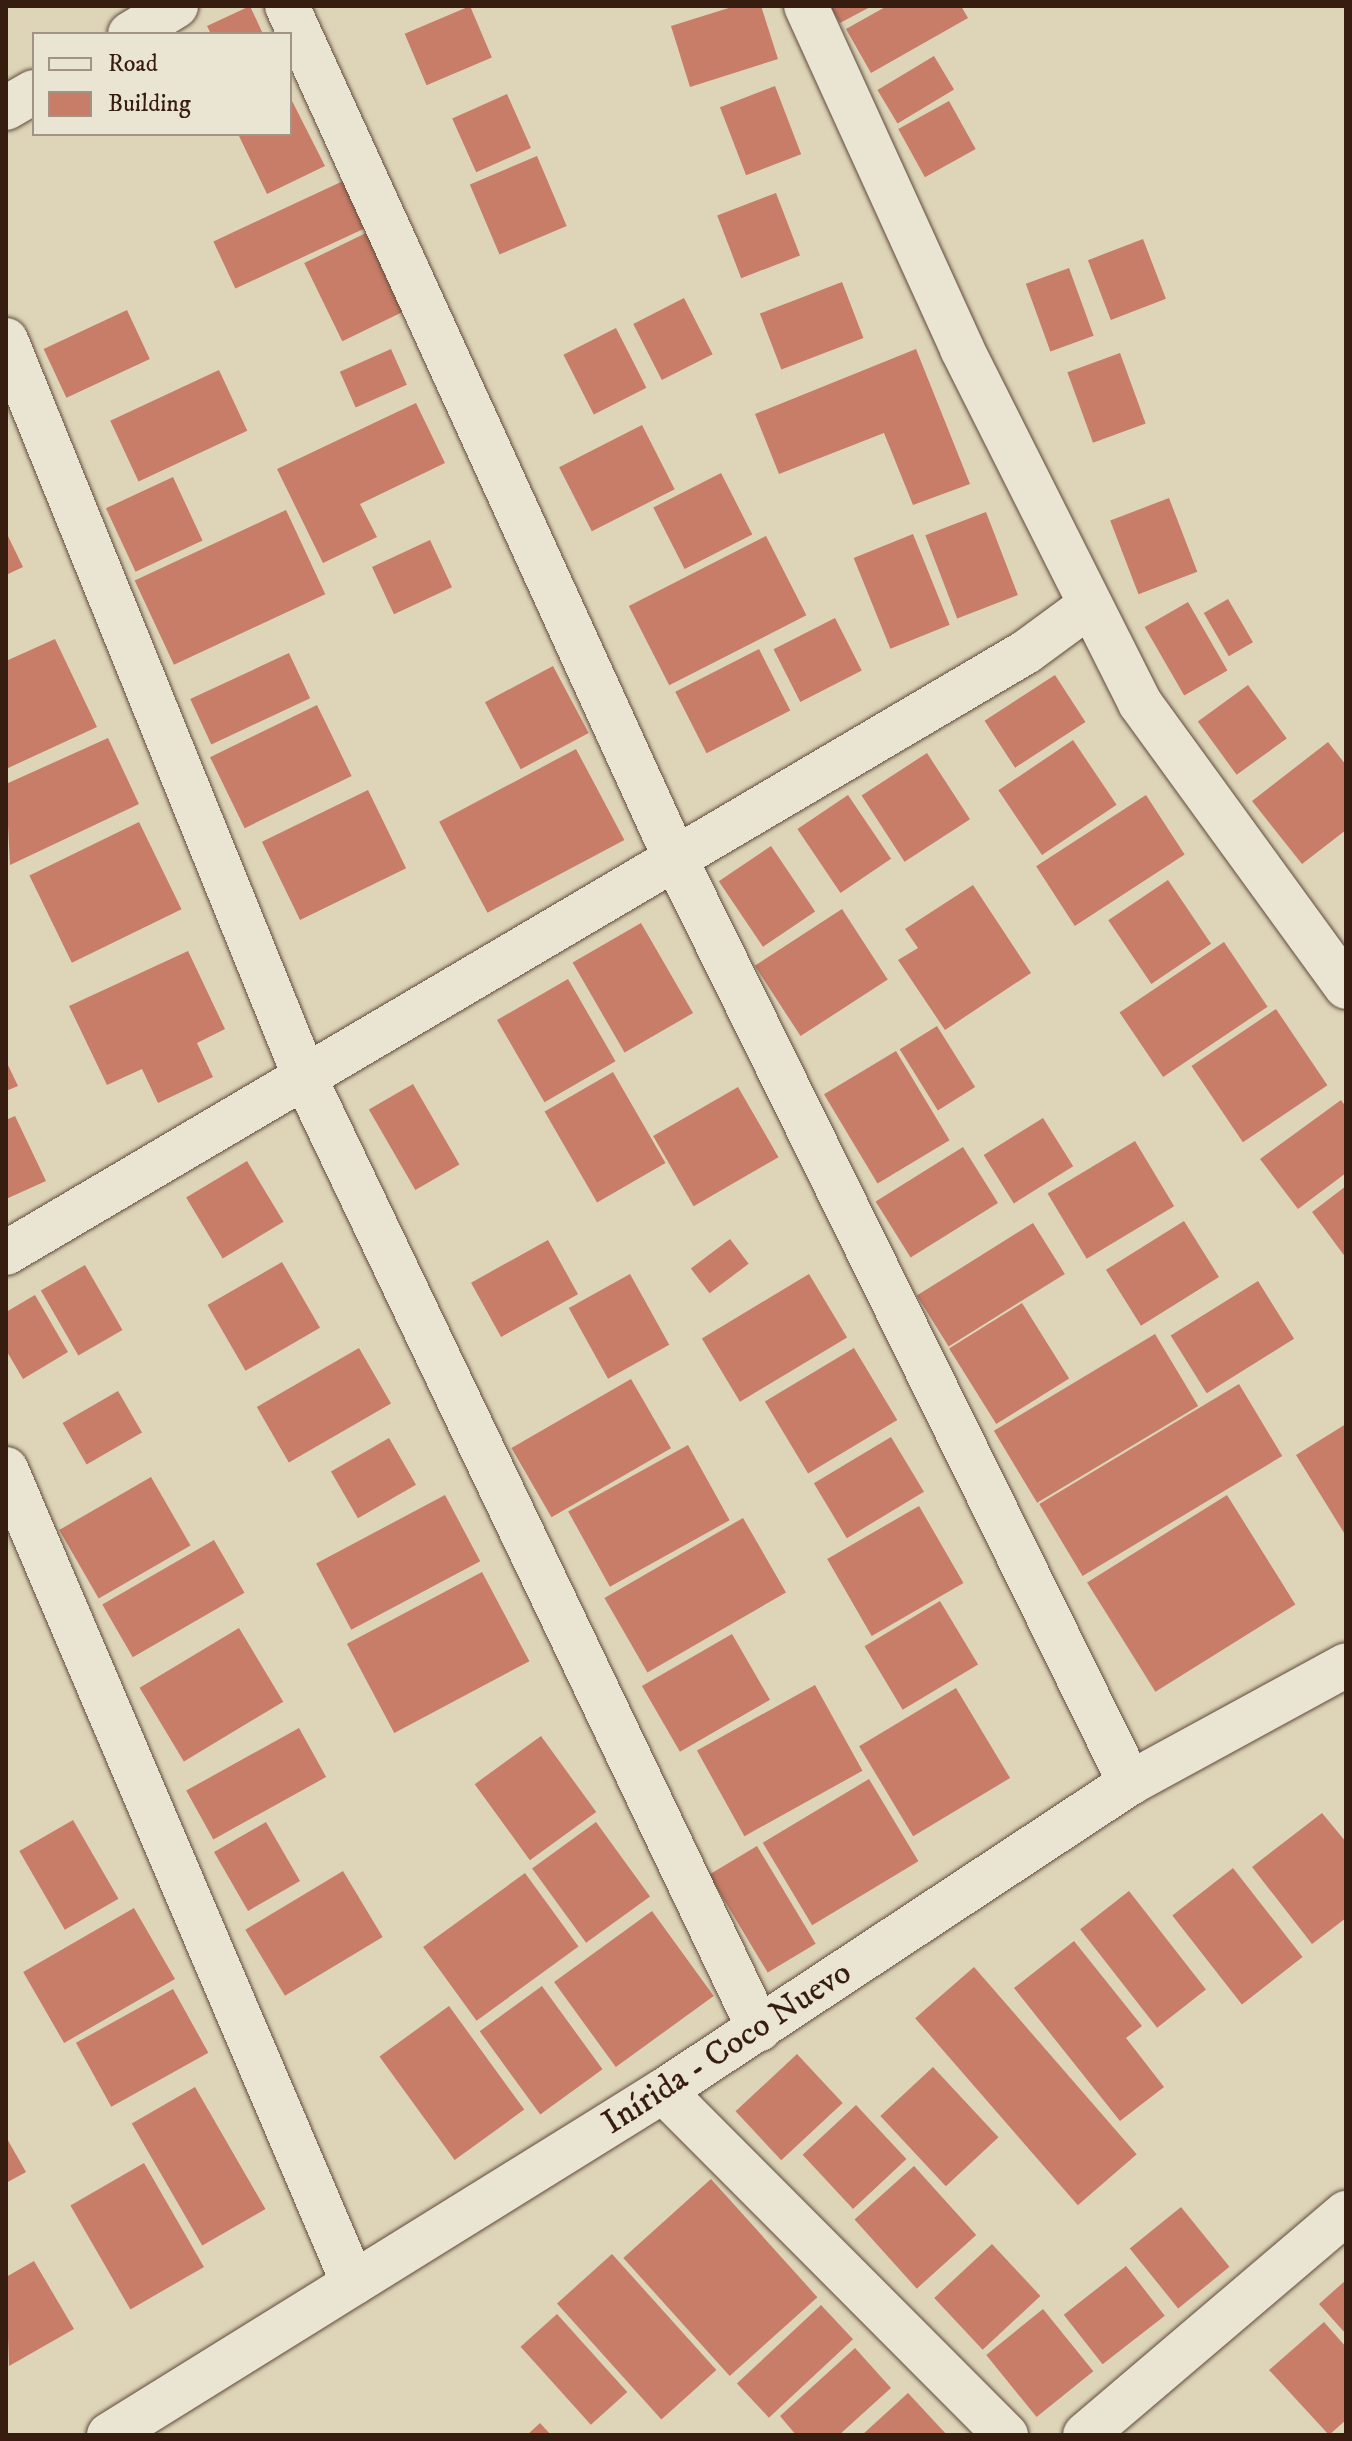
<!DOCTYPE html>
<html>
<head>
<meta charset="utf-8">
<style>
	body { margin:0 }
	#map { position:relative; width:1352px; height:2441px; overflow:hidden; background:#ded5b9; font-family:"IM FELL DW Pica",serif }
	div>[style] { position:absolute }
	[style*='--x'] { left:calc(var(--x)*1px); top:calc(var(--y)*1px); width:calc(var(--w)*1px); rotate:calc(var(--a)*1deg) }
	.building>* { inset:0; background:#c77d68; transform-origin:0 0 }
	.roads { filter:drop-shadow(0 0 2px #614b3a) drop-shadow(0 0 2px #614b3a) }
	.street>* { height:44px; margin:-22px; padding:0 22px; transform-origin:22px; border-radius:22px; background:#eae4d2 }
	.secondary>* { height:44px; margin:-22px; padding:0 22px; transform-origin:22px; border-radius:22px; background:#eae4d2 }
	span { translate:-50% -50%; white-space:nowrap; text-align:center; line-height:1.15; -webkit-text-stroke:6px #eae4d2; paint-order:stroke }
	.street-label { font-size:34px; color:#371d0f }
	.frame { position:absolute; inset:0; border:8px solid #371d0f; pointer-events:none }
	.legend { position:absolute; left:32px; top:32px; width:260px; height:104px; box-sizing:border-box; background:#eae4d2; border:2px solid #a29484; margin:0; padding:10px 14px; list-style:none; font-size:24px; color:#371d0f }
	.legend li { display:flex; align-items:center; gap:16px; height:40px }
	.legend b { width:40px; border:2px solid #a29484 }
</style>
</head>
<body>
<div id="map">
	<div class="building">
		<i style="clip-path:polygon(250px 6px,263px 34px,211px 34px,207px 26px)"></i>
		<i style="left:470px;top:6px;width:56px;height:71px;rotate:67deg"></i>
		<i style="clip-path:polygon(735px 6px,761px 6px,778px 59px,690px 87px,671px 26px)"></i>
		<i style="clip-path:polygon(830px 6px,872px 6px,840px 23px)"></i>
		<i style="clip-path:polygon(887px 6px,961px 6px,968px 18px,871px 73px,846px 29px)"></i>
		<i style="left:934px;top:56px;width:39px;height:66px;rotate:59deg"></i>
		<i style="left:775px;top:86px;width:73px;height:59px;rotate:69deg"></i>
		<i style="left:507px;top:94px;width:59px;height:60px;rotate:66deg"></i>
		<i style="clip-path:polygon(290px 97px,325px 166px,267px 194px,238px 134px,290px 134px)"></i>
		<i style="left:949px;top:101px;width:55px;height:58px;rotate:61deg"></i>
		<i style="left:537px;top:156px;width:76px;height:73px;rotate:67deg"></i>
		<i style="left:343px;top:181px;width:52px;height:143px;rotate:65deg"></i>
		<i style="left:776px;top:193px;width:67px;height:63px;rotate:69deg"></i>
		<i style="left:368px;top:232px;width:87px;height:71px;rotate:64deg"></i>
		<i style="left:1143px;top:239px;width:64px;height:59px;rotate:69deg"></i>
		<i style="left:1069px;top:268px;width:72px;height:46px;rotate:70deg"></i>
		<i style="left:842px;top:282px;width:60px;height:88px;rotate:69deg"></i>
		<i style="left:684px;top:298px;width:63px;height:57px;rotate:63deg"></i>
		<i style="left:127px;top:310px;width:54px;height:92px;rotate:65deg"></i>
		<i style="left:616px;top:328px;width:67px;height:59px;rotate:63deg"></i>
		<i style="left:391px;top:349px;width:39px;height:56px;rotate:66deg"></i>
		<i style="clip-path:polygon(916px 349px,970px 484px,913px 505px,884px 433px,779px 474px,755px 414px)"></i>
		<i style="left:1120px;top:353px;width:75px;height:56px;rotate:70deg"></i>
		<i style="left:219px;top:370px;width:67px;height:120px;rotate:65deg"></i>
		<i style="clip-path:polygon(416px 403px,445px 463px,360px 504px,377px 537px,323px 563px,277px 469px)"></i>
		<i style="left:642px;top:425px;width:72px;height:93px;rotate:63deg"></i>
		<i style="left:721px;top:473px;width:69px;height:76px;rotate:63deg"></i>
		<i style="left:173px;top:477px;width:70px;height:74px;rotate:65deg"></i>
		<i style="left:1169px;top:498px;width:79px;height:63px;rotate:69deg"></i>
		<i style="left:286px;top:510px;width:93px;height:167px;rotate:65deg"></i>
		<i style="left:986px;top:512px;width:89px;height:65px;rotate:69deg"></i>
		<i style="clip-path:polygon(6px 532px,23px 567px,6px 575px)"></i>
		<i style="left:913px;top:534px;width:98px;height:64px;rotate:68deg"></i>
		<i style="left:766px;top:536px;width:89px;height:154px;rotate:63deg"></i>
		<i style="left:430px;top:540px;width:52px;height:64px;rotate:65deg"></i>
		<i style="left:1228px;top:599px;width:50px;height:28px;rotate:60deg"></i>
		<i style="left:1188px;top:602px;width:79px;height:50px;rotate:60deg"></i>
		<i style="left:835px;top:618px;width:59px;height:69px;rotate:63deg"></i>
		<i style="clip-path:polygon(55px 639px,97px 727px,6px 769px,6px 661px)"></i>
		<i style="left:759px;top:649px;width:69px;height:94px;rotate:63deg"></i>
		<i style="left:289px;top:653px;width:50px;height:109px;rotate:65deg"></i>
		<i style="left:553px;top:666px;width:76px;height:77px;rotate:62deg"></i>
		<i style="left:1055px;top:675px;width:56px;height:84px;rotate:57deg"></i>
		<i style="left:1248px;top:685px;width:66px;height:62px;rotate:54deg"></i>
		<i style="left:317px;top:705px;width:79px;height:119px;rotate:64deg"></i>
		<i style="clip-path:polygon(108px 738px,139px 804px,10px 865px,6px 784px)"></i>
		<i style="left:1073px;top:740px;width:78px;height:90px;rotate:56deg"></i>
		<i style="clip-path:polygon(1328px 742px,1346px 765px,1346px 830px,1302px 864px,1252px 801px)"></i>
		<i style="left:576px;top:749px;width:103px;height:155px;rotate:62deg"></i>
		<i style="left:927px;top:753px;width:79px;height:78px;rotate:57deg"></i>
		<i style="left:368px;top:790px;width:87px;height:118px;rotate:64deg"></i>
		<i style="left:848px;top:795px;width:77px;height:61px;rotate:56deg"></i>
		<i style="left:1146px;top:795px;width:71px;height:131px;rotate:57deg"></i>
		<i style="left:139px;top:822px;width:97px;height:122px;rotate:64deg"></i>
		<i style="left:771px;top:846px;width:79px;height:63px;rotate:56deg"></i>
		<i style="left:1168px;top:880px;width:77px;height:72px;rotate:56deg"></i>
		<i style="clip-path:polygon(973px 885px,1031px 973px,945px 1030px,898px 960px,918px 948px,905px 929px)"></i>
		<i style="left:842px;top:909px;width:84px;height:104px;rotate:57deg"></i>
		<i style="left:641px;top:923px;width:104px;height:79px;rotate:60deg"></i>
		<i style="left:1224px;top:942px;width:78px;height:126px;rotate:56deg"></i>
		<i style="clip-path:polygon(188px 951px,225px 1029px,197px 1043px,213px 1077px,158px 1103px,142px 1069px,107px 1085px,69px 1006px)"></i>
		<i style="left:568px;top:979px;width:95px;height:82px;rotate:60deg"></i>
		<i style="left:1276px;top:1009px;width:92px;height:102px;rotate:56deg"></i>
		<i style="left:937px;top:1026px;width:72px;height:44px;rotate:58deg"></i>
		<i style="left:896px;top:1051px;width:104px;height:84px;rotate:59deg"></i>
		<i style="clip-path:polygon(6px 1061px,18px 1086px,6px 1091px)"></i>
		<i style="left:613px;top:1072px;width:105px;height:79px;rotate:60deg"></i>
		<i style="left:413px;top:1084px;width:93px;height:51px;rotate:60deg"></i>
		<i style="left:738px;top:1087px;width:81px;height:98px;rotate:60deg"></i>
		<i style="clip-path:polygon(1341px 1100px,1346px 1107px,1346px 1173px,1298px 1209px,1260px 1159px)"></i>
		<i style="clip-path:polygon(15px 1116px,46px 1181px,6px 1199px,6px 1120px)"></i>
		<i style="left:1043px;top:1118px;width:57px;height:70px;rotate:58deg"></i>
		<i style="left:1135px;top:1141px;width:76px;height:102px;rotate:59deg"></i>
		<i style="left:963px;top:1147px;width:66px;height:103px;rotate:58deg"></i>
		<i style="left:247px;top:1161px;width:71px;height:71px;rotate:59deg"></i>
		<i style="clip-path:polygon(1346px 1186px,1346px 1258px,1312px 1212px)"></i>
		<i style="left:1184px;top:1221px;width:66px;height:92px;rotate:58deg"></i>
		<i style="left:1033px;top:1223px;width:60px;height:137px;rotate:58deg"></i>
		<i style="left:730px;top:1239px;width:31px;height:49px;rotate:53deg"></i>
		<i style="left:548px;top:1240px;width:62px;height:88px;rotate:61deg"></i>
		<i style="left:282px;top:1262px;width:76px;height:86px;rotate:60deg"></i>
		<i style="left:85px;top:1265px;width:75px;height:51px;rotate:60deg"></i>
		<i style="left:630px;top:1274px;width:81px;height:70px;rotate:61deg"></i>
		<i style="left:809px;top:1274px;width:74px;height:125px;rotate:59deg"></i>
		<i style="left:1258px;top:1281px;width:68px;height:103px;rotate:58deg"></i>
		<i style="clip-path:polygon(35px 1295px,68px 1352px,23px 1379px,6px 1350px,6px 1312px)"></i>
		<i style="left:1022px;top:1303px;width:89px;height:86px;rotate:58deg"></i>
		<i style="left:1155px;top:1334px;width:84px;height:188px;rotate:59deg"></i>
		<i style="left:359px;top:1348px;width:64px;height:118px;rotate:60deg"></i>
		<i style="left:854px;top:1348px;width:84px;height:104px;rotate:59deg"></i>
		<i style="left:631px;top:1379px;width:80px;height:138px;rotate:60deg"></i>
		<i style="left:1239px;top:1384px;width:84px;height:233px;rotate:59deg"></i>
		<i style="left:118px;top:1391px;width:48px;height:64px;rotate:60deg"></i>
		<i style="clip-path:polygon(1346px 1424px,1346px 1536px,1296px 1455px)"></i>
		<i style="left:891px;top:1437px;width:64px;height:90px;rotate:59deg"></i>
		<i style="left:389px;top:1438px;width:54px;height:67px;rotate:60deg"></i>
		<i style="left:688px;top:1445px;width:86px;height:137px;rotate:61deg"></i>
		<i style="left:151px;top:1477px;width:79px;height:106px;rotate:60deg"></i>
		<i style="left:445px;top:1495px;width:75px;height:146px;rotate:62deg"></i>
		<i style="left:1227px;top:1495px;width:129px;height:165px;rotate:58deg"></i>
		<i style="left:919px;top:1506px;width:89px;height:106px;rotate:60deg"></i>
		<i style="left:743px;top:1518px;width:86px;height:160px;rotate:60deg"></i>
		<i style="left:214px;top:1540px;width:61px;height:129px;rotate:60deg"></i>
		<i style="left:482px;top:1572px;width:101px;height:153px;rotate:62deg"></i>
		<i style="left:940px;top:1601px;width:74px;height:88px;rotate:59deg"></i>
		<i style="left:239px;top:1628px;width:86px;height:116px;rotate:59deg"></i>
		<i style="left:732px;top:1634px;width:76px;height:104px;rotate:60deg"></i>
		<i style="left:815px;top:1685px;width:98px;height:135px;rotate:61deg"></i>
		<i style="left:956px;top:1688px;width:105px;height:113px;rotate:59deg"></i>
		<i style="left:299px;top:1728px;width:56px;height:129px;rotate:61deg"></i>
		<i style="left:541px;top:1736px;width:94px;height:82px;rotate:54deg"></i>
		<i style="left:869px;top:1779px;width:96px;height:124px;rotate:59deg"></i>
		<i style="clip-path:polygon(1322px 1813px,1346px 1842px,1346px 1918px,1312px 1944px,1252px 1867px)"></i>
		<i style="left:73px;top:1820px;width:91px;height:62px;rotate:60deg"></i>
		<i style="left:266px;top:1822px;width:68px;height:60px;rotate:60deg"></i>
		<i style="left:596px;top:1822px;width:92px;height:79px;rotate:54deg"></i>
		<i style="left:757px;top:1846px;width:114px;height:56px;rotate:59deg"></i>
		<i style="left:1233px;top:1868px;width:113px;height:77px;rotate:52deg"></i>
		<i style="left:343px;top:1871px;width:77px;height:114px;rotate:59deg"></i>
		<i style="left:525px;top:1873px;width:91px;height:126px;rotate:54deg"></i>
		<i style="left:1129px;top:1891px;width:125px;height:62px;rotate:52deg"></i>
		<i style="left:134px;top:1908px;width:82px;height:128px;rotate:60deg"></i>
		<i style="left:652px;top:1911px;width:105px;height:121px;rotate:54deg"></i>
		<i style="clip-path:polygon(1074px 1941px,1142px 2026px,1126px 2038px,1164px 2087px,1120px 2121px,1014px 1988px)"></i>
		<i style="left:974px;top:1967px;width:248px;height:78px;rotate:49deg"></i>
		<i style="left:542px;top:1986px;width:103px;height:77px;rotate:54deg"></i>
		<i style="left:173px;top:1989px;width:73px;height:111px;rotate:61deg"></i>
		<i style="left:449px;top:2006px;width:128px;height:86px;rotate:54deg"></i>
		<i style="left:797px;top:2054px;width:67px;height:84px;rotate:47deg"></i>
		<i style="left:933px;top:2067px;width:96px;height:72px;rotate:47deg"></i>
		<i style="left:195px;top:2087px;width:141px;height:73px;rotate:60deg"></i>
		<i style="left:856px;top:2105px;width:74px;height:73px;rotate:47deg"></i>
		<i style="clip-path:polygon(6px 2137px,26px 2172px,6px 2183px)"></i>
		<i style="left:144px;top:2163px;width:120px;height:85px;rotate:60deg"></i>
		<i style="left:914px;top:2166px;width:93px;height:80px;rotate:48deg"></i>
		<i style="left:711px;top:2179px;width:159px;height:118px;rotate:48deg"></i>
		<i style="left:1181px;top:2207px;width:77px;height:66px;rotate:51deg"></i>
		<i style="left:992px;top:2244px;width:71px;height:79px;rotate:47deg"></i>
		<i style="left:612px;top:2254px;width:156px;height:74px;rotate:48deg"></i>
		<i style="clip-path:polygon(34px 2261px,74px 2329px,9px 2366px,6px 2277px)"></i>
		<i style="left:1126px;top:2266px;width:63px;height:79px;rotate:52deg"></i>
		<i style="clip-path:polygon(1346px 2280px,1346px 2334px,1319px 2304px)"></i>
		<i style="left:821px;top:2305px;width:47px;height:115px;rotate:47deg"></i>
		<i style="left:1043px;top:2309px;width:80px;height:73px;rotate:51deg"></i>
		<i style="left:557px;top:2314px;width:105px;height:49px;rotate:48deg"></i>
		<i style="clip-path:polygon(1324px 2322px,1346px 2347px,1346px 2420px,1329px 2435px,1269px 2370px)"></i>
		<i style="clip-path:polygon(855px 2348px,891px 2388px,839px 2435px,796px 2435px,780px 2416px)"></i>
		<i style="clip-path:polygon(908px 2393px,947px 2435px,862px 2435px)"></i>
		<i style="clip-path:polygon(540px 2423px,551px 2435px,527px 2435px)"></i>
	</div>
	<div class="roads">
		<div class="street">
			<i style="--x:287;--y:6;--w:938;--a:65.51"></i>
			<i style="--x:676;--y:860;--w:1029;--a:63.81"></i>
			<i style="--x:806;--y:6;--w:377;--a:65.5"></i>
			<i style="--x:962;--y:349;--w:396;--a:63.3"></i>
			<i style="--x:1140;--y:703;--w:351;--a:54"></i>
			<i style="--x:130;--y:34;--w:54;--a:-31.3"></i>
			<i style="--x:6;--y:108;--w:32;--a:-30"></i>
			<i style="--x:6;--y:340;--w:798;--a:67.93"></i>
			<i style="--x:306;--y:1080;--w:1052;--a:64.48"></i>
			<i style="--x:6;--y:1253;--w:1184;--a:-30.51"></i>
			<i style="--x:1026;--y:652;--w:79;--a:-36.3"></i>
			<i style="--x:6;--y:1469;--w:885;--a:66.91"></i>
			<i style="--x:663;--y:2091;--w:486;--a:45.1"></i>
			<i style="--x:1085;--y:2435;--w:343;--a:-40.4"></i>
		</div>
		<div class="secondary">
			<i style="--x:109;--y:2435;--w:652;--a:-31.84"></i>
			<i style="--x:663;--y:2091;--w:559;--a:-33.41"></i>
			<i style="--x:1130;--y:1783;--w:246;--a:-28.6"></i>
		</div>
	</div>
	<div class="street-label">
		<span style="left:727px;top:2048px;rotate:-33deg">Inírida - Coco Nuevo</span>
	</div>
	<div class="frame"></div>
	<ul class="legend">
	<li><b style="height:10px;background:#eae4d2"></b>Road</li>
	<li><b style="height:22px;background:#c77d68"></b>Building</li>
	</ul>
</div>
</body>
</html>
